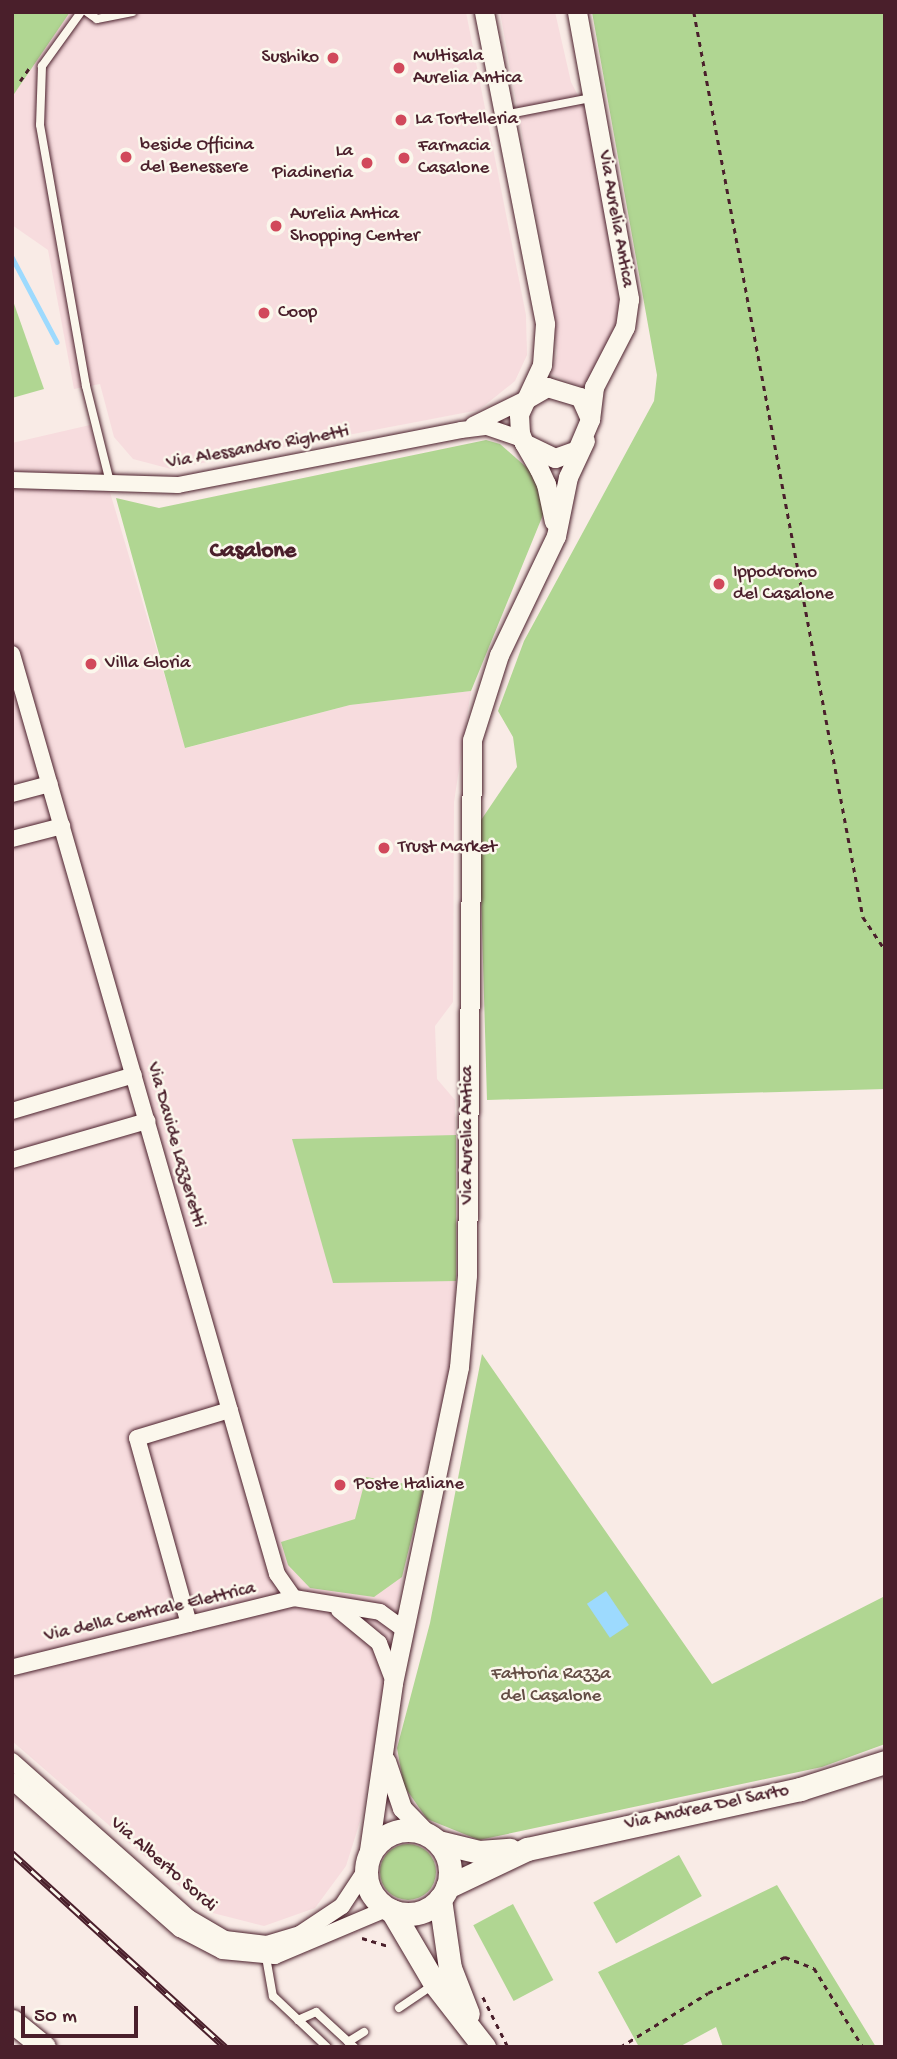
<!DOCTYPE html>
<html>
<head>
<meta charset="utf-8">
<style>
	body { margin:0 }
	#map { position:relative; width:897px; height:2059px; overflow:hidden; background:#f9ebe6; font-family:"Gochi Hand",sans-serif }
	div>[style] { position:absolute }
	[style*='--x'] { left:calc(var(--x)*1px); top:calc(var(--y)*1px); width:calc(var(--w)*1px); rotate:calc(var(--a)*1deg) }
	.built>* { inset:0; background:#f7dcde }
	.green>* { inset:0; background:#b0d692; transform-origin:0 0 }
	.round { border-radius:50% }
	.water>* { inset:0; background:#9ddafe; transform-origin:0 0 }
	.stream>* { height:4.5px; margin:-2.25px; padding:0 2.25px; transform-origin:2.25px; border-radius:2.25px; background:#9ddafe }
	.path>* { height:2.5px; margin-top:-1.25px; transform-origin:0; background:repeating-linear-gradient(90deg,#4a1f2b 0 5px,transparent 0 10px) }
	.roads { filter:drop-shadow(0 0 2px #4a1f2b) drop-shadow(0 0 2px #4a1f2b) }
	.service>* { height:8px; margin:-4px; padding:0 4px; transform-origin:4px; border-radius:4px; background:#fbf7ec }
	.minor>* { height:16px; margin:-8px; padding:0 8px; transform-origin:8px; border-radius:8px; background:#fbf7ec }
	.tertiary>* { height:19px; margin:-9.5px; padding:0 9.5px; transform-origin:9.5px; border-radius:9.5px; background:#fbf7ec }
	.secondary>* { height:23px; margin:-11.5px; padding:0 11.5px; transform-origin:11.5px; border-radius:11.5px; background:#fbf7ec }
	.secondary>.ring { margin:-11.5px; padding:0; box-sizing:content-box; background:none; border:23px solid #fbf7ec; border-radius:50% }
	.rail>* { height:7px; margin-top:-3.5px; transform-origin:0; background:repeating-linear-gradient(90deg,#fbf7ec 0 13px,#4a1f2b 0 26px); box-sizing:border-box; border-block:2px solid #4a1f2b }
	.dots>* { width:19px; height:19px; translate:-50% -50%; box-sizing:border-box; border:4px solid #fbf7ec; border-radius:50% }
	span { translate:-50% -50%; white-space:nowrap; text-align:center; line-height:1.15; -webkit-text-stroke:5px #fbf7ec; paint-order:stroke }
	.poi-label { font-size:19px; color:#4a1f2b }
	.left { translate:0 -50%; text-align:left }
	.right { translate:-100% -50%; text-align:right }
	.street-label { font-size:19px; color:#4a1f2b }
	.park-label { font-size:19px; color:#644d45 }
	.quarter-label { font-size:23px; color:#4a1f2b; font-weight:700 }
	.frame { position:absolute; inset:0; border:14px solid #4a1f2b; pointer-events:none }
	.scale { position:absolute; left:21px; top:2006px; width:117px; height:32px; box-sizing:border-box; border:4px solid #4a1f2b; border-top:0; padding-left:9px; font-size:21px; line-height:24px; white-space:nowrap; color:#4a1f2b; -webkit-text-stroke:5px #fbf7ec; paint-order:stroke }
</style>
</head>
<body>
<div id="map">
	<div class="built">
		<i style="clip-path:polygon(12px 12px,466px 12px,526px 315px,527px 355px,515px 381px,479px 410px,171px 469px,133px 459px,114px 437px,100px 384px,74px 389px,48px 250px,12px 225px)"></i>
		<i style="clip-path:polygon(500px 12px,555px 12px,571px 82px,588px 115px,620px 307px,617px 329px,584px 388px,551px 374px,557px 354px,551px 296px)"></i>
		<i style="clip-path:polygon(90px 425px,186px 748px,350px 705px,471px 691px,454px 802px,453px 1002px,435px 1026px,437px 1079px,455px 1100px,456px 1281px,449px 1370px,402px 1577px,363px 1812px,346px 1866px,315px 1908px,264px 1926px,209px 1912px,12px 1741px,12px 443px)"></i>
	</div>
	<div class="green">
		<i style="clip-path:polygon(12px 12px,70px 12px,12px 97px)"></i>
		<i style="clip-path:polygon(592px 12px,885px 12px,885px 1089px,487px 1100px,479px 823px,517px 767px,513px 737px,498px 711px,524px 641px,654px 401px,657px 375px)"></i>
		<i style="clip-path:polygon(12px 298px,44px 389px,12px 398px)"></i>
		<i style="clip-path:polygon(486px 440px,500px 444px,533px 473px,545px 510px,471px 691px,350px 705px,185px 748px,116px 498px,159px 508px)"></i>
		<i style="clip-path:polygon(456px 1135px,456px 1281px,333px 1283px,292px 1139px)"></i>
		<i style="clip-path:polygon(482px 1354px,712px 1684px,885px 1596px,885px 1744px,822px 1767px,479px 1840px,427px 1819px,404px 1786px,397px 1748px,430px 1623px)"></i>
		<i style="clip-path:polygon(366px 1477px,424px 1487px,402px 1577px,374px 1597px,310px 1588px,288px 1565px,281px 1542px,355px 1519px)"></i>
		<i class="round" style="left:380px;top:1844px;width:56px;height:56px"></i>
		<i style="left:679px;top:1855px;width:47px;height:98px;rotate:61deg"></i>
		<i style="clip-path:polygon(777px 1885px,876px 2047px,723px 2047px,716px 2027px,679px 2047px,639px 2047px,598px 1972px)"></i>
		<i style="left:513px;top:1904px;width:86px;height:45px;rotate:62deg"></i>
	</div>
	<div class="water">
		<i style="left:606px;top:1591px;width:41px;height:23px;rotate:56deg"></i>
	</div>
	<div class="stream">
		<i style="--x:12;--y:257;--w:96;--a:62.1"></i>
	</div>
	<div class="path">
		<i style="--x:694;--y:12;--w:921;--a:79.42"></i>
		<i style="--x:863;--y:917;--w:40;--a:56"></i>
		<i style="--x:20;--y:81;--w:16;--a:-55"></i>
		<i style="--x:362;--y:1938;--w:27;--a:17"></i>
		<i style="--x:483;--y:1997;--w:56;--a:63.4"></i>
		<i style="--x:620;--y:2047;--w:103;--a:-31.5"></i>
		<i style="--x:708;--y:1993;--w:85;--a:-25.1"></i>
		<i style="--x:785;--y:1957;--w:31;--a:21"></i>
		<i style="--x:814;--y:1968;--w:93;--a:58.2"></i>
	</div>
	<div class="roads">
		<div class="service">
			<i style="--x:81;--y:12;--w:67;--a:125.8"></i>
			<i style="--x:42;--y:66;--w:59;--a:91.9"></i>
			<i style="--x:40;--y:125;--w:265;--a:80"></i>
			<i style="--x:86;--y:386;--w:99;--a:76"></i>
			<i style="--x:87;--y:12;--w:12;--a:35"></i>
			<i style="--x:97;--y:19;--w:36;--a:-11"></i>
			<i style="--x:504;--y:115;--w:89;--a:-11.1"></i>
			<i style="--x:266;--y:1957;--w:40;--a:80"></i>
			<i style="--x:273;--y:1996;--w:74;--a:43.4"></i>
			<i style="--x:399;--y:2008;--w:41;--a:-34.1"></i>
			<i style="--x:298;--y:2020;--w:20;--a:-24"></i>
			<i style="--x:316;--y:2012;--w:52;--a:42.6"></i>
			<i style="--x:348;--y:2042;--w:19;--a:-32"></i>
		</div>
		<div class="minor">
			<i style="--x:473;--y:425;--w:59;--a:-26.1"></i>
			<i style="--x:12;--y:480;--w:166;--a:1.7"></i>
			<i style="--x:178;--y:485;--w:288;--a:-11"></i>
			<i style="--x:461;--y:430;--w:26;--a:-7"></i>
			<i style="--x:487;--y:427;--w:37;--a:19"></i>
			<i style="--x:12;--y:654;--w:957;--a:73.93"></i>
			<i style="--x:277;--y:1574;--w:29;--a:55"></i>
			<i style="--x:294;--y:1598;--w:87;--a:9.2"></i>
			<i style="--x:380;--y:1612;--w:31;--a:36"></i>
			<i style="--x:12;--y:794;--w:39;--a:-15"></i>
			<i style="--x:12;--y:839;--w:52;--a:-14.6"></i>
			<i style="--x:12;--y:1111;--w:127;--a:-16.4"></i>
			<i style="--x:12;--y:1160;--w:141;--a:-16.1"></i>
			<i style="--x:339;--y:1610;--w:52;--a:39.5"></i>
			<i style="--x:379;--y:1643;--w:40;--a:69"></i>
			<i style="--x:189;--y:1624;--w:193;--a:-105.6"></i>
			<i style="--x:137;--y:1438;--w:97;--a:-16.8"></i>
			<i style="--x:14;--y:1667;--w:288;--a:-13.8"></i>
			<i style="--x:12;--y:1761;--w:237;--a:41.6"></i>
			<i style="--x:189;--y:1918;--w:42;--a:30.3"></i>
			<i style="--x:225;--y:1939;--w:42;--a:6.8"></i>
			<i style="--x:267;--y:1944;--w:34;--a:-17"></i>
			<i style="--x:300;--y:1934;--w:50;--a:-33.7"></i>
			<i style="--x:342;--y:1906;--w:42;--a:-56.7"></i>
			<i style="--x:12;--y:1781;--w:224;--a:41.4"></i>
			<i style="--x:180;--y:1929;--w:47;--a:27.6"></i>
			<i style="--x:222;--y:1951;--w:53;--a:5.4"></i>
			<i style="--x:275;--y:1956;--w:121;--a:-22.9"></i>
		</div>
		<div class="tertiary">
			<i style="--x:484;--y:12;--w:318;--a:78.9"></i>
			<i style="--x:545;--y:324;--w:41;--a:94.2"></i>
			<i style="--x:542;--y:365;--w:38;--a:115"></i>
			<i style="--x:577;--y:12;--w:292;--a:79.7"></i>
			<i style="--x:629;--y:299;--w:28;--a:98"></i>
			<i style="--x:625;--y:327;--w:68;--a:117.3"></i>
			<i style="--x:594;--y:387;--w:32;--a:97"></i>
			<i style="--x:524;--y:443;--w:34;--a:26"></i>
			<i style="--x:555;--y:458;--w:23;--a:-20"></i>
			<i style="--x:577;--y:450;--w:34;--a:-67"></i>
			<i style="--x:590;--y:419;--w:24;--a:-114"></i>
			<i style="--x:580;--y:397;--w:34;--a:-163"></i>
			<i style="--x:547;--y:387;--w:24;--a:150"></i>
			<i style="--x:526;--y:399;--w:17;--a:115"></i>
			<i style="--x:519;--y:414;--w:19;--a:87"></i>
			<i style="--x:520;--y:433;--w:11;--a:68"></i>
			<i style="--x:524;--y:443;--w:30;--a:60"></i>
			<i style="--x:539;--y:469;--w:17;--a:65"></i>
			<i style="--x:546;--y:484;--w:38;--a:78"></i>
			<i style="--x:386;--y:1761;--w:50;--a:71.2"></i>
			<i style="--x:402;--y:1808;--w:36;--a:46"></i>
			<i style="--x:368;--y:1857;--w:176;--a:-81.8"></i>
			<i style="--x:393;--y:1683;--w:323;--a:-78.2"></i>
			<i style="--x:459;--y:1367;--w:92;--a:-85"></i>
			<i style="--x:467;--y:1275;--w:535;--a:-89.46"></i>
			<i style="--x:472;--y:740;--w:89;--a:-72.4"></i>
			<i style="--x:499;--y:655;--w:132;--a:-64.4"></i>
			<i style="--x:556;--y:536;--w:60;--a:-78.5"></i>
			<i style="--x:568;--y:477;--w:40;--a:-65"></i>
		</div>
		<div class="secondary">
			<i class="ring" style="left:366px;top:1830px;width:61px;height:61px"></i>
			<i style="--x:438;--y:1842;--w:42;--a:13.7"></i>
			<i style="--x:479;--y:1852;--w:31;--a:-4"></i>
			<i style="--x:447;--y:1887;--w:89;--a:-25.4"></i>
			<i style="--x:527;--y:1849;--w:280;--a:-12.4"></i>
			<i style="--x:800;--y:1789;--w:89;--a:-17.6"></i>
			<i style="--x:440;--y:1899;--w:70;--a:81.8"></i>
			<i style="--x:450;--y:1968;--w:49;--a:68.6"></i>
			<i style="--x:392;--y:1911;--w:85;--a:59.5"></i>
			<i style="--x:435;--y:1984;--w:80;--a:52.1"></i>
			<i style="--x:12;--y:2021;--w:41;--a:39.1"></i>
		</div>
	</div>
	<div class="rail">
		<i style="--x:12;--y:1853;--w:288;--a:42.3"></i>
	</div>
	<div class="dots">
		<i style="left:333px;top:58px;background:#d1495b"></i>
		<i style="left:399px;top:68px;background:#d1495b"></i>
		<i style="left:401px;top:120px;background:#d1495b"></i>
		<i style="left:126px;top:157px;background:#d1495b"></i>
		<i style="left:404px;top:158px;background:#d1495b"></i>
		<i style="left:367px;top:163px;background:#d1495b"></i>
		<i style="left:276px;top:226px;background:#d1495b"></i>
		<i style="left:264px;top:313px;background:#d1495b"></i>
		<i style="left:719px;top:584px;background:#d1495b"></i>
		<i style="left:91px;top:664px;background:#d1495b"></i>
		<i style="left:384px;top:848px;background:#d1495b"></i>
		<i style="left:340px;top:1485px;background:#d1495b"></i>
	</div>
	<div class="poi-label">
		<span class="left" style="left:413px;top:68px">Multisala<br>Aurelia Antica</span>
		<span class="right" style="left:319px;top:58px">Sushiko</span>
		<span class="left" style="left:415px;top:120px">La Tortelleria</span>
		<span class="left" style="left:140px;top:157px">beside Officina<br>del Benessere</span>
		<span class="left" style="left:418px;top:158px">Farmacia<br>Casalone</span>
		<span class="right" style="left:353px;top:163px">La<br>Piadineria</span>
		<span class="left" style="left:290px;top:226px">Aurelia Antica<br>Shopping Center</span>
		<span class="left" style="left:278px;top:313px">Coop</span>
		<span class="left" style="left:733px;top:584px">Ippodromo<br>del Casalone</span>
		<span class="left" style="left:105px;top:664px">Villa Gloria</span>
		<span class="left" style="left:398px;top:848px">Trust Market</span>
		<span class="left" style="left:354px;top:1485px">Poste Italiane</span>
	</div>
	<div class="street-label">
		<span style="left:615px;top:219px;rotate:80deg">Via Aurelia Antica</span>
		<span style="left:258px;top:448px;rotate:-10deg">Via Alessandro Righetti</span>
		<span style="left:468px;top:1135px;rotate:-90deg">Via Aurelia Antica</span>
		<span style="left:175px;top:1145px;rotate:74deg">Via Davide Lazzeretti</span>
		<span style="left:150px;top:1613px;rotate:-13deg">Via della Centrale Elettrica</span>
		<span style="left:707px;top:1808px;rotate:-12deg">Via Andrea Del Sarto</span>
		<span style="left:163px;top:1865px;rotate:41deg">Via Alberto Sordi</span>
	</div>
	<div class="park-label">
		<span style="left:551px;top:1686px">Fattoria Razza<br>del Casalone</span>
	</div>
	<div class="quarter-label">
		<span style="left:253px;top:552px">Casalone</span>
	</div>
	<div class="frame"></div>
	<div class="scale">50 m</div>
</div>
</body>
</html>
